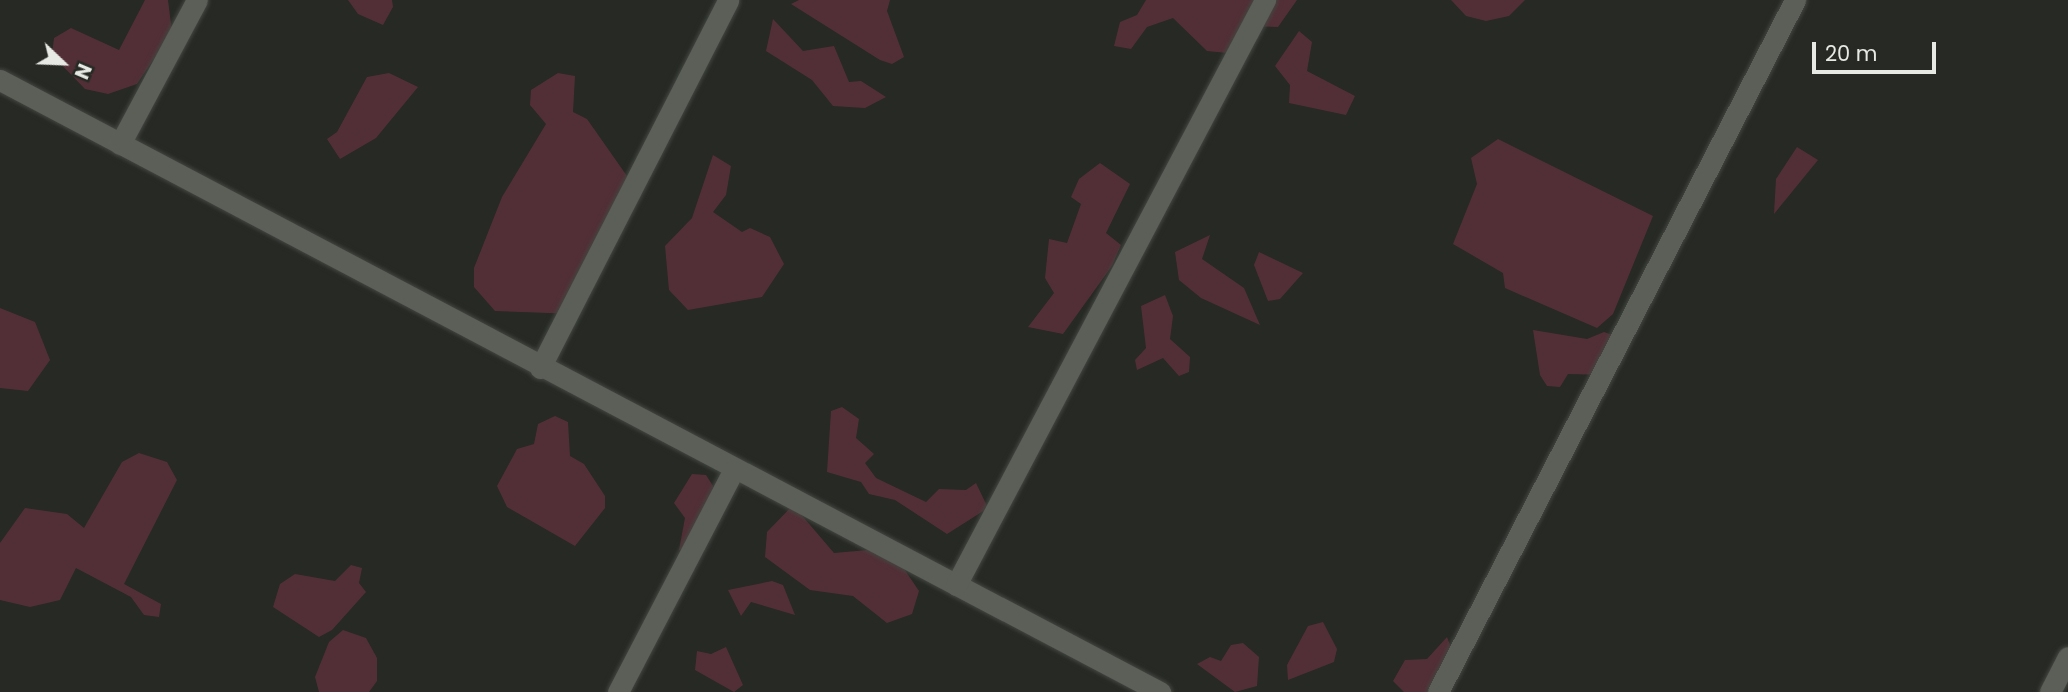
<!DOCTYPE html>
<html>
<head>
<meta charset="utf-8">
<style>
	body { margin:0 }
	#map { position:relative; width:2068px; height:692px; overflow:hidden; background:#262924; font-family:Poppins,sans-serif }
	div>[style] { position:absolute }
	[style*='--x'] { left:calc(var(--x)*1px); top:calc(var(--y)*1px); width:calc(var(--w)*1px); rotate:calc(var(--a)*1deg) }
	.green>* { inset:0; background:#522f36 }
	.roads { filter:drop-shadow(0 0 2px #434641) drop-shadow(0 0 2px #434641) }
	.street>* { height:21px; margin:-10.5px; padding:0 10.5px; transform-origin:10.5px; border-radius:10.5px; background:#5b5f58 }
	.secondary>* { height:21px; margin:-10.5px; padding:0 10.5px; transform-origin:10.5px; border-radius:10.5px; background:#5b5f58 }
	span { translate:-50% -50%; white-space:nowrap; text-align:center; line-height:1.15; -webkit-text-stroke:5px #262924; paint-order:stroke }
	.north { position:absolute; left:28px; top:28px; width:70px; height:70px; -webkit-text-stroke:5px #262924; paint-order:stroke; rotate:113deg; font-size:19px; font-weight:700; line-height:28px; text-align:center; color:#e7e9e5 }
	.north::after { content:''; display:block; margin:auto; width:24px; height:32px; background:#e7e9e5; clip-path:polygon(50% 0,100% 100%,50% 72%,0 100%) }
	.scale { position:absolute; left:1812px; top:42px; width:124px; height:32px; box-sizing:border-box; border:4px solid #e7e9e5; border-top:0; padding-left:9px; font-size:21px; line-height:24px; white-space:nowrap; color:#e7e9e5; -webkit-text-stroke:5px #262924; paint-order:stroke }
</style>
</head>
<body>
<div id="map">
	<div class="green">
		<i style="clip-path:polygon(145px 0,168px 0,172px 32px,137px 84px,108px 94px,85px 89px,52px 55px,54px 38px,71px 28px,119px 50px)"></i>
		<i style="clip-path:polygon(348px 0,392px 0,393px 7px,383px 25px,358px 14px)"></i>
		<i style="clip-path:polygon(799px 0,890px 0,887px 11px,904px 57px,892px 64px,880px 60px,791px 4px)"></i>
		<i style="clip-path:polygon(1146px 0,1297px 0,1278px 27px,1246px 26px,1227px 53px,1207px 51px,1173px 18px,1147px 27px,1131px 49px,1114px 46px,1120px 22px,1137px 15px)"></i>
		<i style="clip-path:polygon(1451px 0,1525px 0,1509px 16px,1486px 21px,1466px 16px)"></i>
		<i style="clip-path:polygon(773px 19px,803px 51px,834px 46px,849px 82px,861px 81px,886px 97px,865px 108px,833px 106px,812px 80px,766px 51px)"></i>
		<i style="clip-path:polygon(1299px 31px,1312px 42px,1307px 71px,1355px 96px,1346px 115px,1289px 103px,1290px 85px,1275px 66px)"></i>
		<i style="clip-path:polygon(389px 73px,418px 87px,376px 138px,340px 159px,327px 139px,337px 132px,367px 77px)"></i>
		<i style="clip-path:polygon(558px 73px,575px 76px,573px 112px,587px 119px,641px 196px,575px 314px,495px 311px,474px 287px,474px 268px,502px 197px,546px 124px,530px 105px,531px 90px)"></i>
		<i style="clip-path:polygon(1498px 139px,1653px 216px,1613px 314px,1597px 328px,1505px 288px,1503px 273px,1453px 244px,1477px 184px,1471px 158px)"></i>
		<i style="clip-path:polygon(1797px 147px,1818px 160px,1774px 214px,1776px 179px)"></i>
		<i style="clip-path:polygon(713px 155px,731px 166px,726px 195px,713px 212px,742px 232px,750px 228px,770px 237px,784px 264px,762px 297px,688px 310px,669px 290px,665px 246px,692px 218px)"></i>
		<i style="clip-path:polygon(1100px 163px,1130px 184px,1106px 233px,1121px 245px,1112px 266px,1063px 334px,1028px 327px,1054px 293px,1045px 278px,1049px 239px,1067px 243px,1081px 204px,1071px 197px,1079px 179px)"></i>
		<i style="clip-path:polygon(1210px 235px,1202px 259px,1244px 288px,1260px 325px,1201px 298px,1179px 280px,1175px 252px)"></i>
		<i style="clip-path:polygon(1259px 252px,1303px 273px,1280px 299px,1268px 301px,1254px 265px)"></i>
		<i style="clip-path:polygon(1165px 295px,1173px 316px,1170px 339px,1190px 357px,1189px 372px,1179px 376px,1163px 358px,1137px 370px,1135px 360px,1146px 348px,1141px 306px)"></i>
		<i style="clip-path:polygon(0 308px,35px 322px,50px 360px,28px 391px,0 388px)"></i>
		<i style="clip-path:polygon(1533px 330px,1587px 339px,1604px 332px,1623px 339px,1606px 375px,1568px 374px,1560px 387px,1547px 386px,1540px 375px)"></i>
		<i style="clip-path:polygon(842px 407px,859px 419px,856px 438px,874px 454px,865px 463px,876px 478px,926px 502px,939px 489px,966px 490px,976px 483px,988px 508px,947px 534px,895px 500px,869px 494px,861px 482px,827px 472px,831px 411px)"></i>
		<i style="clip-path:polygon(555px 416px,568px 422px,570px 456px,584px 464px,605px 496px,605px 508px,575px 546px,507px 507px,497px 486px,517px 449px,534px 444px,538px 424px)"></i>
		<i style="clip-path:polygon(139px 453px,167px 462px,177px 480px,124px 584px,161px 604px,159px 617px,144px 615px,131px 597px,76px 568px,60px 600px,30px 607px,0 600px,0 543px,25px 508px,67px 514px,84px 528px,122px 462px)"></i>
		<i style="clip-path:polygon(692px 474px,706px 475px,713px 486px,709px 522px,687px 552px,679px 550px,685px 518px,674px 503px)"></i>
		<i style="clip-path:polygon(793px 505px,834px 553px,890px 548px,919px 591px,912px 614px,887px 623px,853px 596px,810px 590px,765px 557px,767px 532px)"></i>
		<i style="clip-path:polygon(351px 565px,362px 568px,359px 583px,366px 592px,332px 630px,319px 637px,273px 607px,280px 584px,295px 574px,335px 581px)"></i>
		<i style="clip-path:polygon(772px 581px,783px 585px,795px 615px,751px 602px,741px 616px,728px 590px)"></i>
		<i style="clip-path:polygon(1323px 622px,1337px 649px,1334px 662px,1288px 680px,1287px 665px,1308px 626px)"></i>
		<i style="clip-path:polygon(343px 630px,366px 638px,377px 658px,377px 681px,369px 692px,319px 692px,315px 677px,329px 642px)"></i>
		<i style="clip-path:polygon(1447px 637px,1456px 661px,1441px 692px,1404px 692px,1393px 681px,1405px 660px,1427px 659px)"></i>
		<i style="clip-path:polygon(1243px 643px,1259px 657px,1257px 686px,1235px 692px,1197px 664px,1210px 657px,1221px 661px,1231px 645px)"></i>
		<i style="clip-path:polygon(726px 647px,743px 685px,734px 692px,695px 670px,697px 651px,711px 654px)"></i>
	</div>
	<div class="roads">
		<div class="street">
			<i style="--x:0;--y:80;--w:1312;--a:27.82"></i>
			<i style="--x:120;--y:144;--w:163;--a:-61.9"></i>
			<i style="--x:540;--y:368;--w:413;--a:-62.9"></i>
			<i style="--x:956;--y:585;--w:662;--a:-62.16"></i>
			<i style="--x:618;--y:692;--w:249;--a:-62.5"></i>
			<i style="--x:1438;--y:692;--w:779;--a:-62.71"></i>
		</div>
		<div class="secondary">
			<i style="--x:2050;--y:692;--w:39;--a:-63"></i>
		</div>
	</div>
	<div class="north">N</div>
	<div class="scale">20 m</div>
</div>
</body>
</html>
